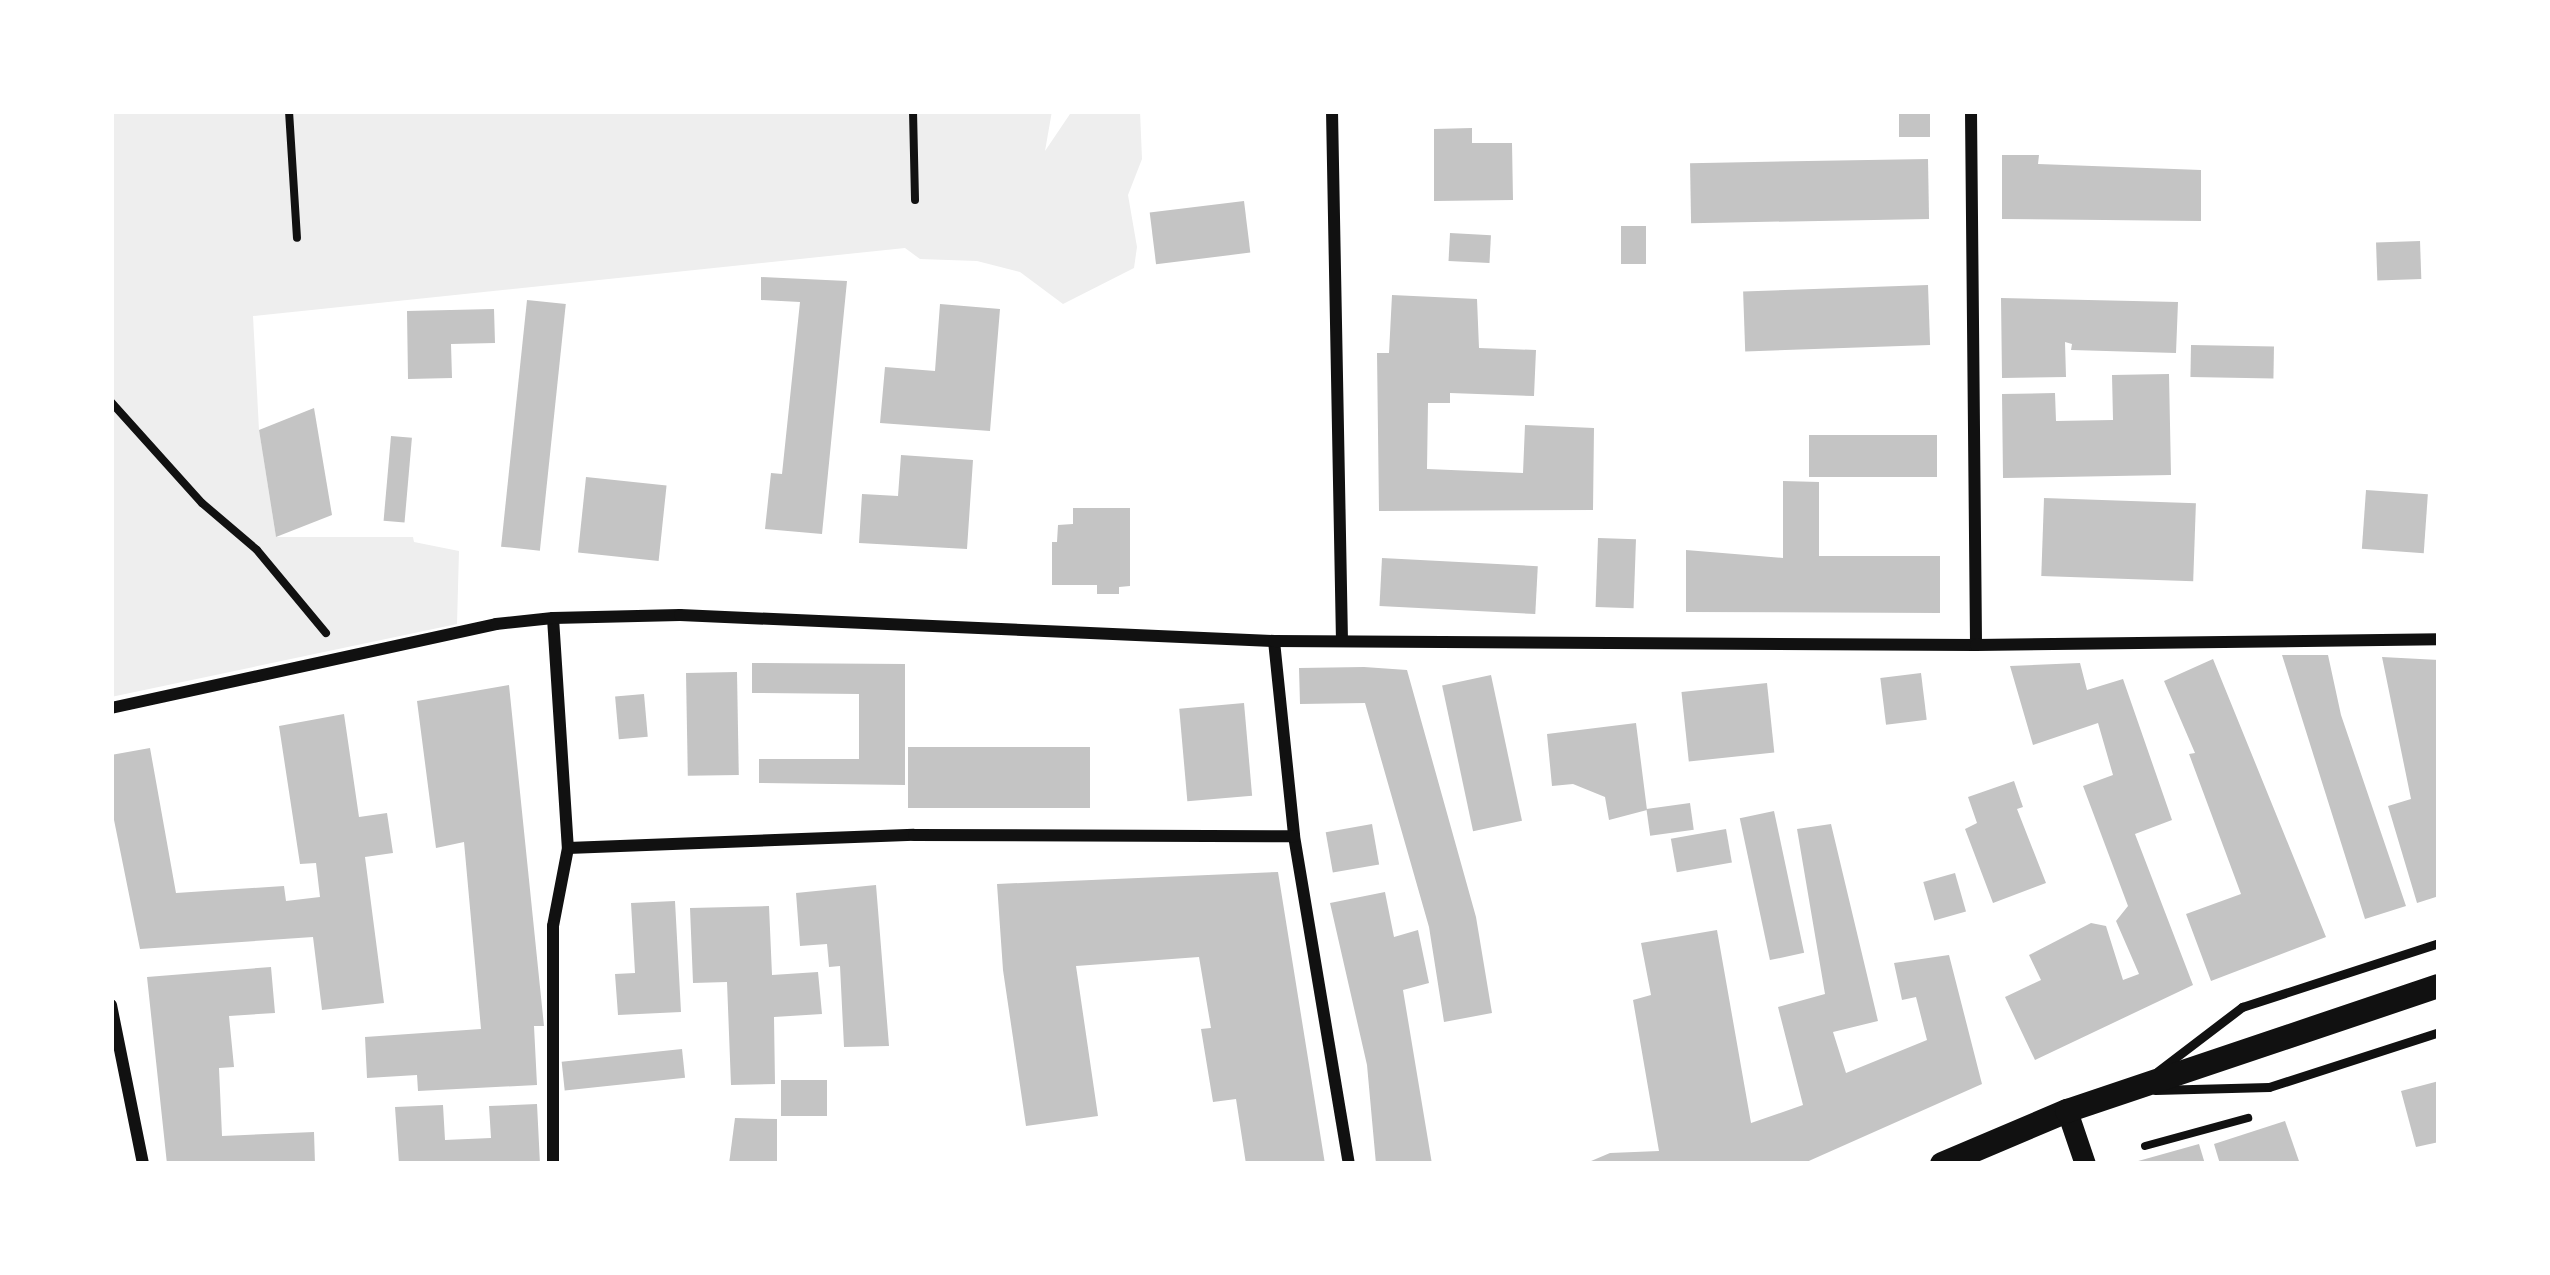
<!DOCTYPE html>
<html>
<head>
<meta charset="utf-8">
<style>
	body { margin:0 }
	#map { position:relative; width:2550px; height:1275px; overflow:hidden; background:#fff; font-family:"PT Sans Narrow",sans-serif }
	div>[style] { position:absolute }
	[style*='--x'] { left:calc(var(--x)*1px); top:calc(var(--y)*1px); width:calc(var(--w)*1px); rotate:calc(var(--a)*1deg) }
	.green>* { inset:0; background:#eee }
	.building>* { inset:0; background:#c4c4c4; transform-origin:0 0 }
	.path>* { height:8px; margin:-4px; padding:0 4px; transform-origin:4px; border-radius:4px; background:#111 }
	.service>* { height:9px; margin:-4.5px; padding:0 4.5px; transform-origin:4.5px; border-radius:4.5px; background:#111 }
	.minor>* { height:12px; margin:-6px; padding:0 6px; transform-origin:6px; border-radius:6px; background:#111 }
	.tertiary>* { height:21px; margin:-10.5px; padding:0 10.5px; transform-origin:10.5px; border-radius:10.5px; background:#111 }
	.secondary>* { height:24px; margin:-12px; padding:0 12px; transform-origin:12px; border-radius:12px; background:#111 }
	span { translate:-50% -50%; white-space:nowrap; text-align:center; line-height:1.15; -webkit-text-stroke:12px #fff; paint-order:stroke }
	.frame { position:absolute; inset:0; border:114px solid #fff; pointer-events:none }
</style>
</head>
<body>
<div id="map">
	<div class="green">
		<i style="clip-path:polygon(111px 111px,1052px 111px,1045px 151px,1072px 111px,1140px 111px,1142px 159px,1128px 195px,1137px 247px,1134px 268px,1063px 304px,1020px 272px,977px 261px,920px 259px,905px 248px,253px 316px,259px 430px,276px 537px,413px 537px,414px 542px,459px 551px,457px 624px,111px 697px)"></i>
	</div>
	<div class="building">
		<i style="left:1899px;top:111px;width:31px;height:26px"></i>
		<i style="clip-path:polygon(1472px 128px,1472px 143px,1512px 143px,1513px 200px,1434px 201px,1434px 129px)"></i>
		<i style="clip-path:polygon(2002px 155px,2039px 155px,2038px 164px,2201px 170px,2201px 221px,2002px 219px)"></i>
		<i style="left:1928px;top:159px;width:60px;height:238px;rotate:89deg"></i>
		<i style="left:1244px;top:201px;width:52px;height:95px;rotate:83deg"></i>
		<i style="left:1621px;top:226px;width:25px;height:38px"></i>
		<i style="left:1450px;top:233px;width:41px;height:28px;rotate:3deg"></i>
		<i style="left:2420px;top:241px;width:38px;height:44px;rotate:88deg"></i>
		<i style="clip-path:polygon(761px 277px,847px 281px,822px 534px,765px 529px,771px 473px,782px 474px,800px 302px,761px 300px)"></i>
		<i style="left:1928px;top:285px;width:60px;height:185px;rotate:88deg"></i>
		<i style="clip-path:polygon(1392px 295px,1477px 299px,1479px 348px,1536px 350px,1534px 396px,1450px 393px,1450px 403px,1428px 403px,1427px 469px,1523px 473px,1525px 425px,1594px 428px,1593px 510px,1379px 511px,1377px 353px,1389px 353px)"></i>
		<i style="clip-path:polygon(2001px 298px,2178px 302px,2176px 353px,2071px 350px,2072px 344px,2065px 342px,2066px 377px,2002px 378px)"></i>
		<i style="left:527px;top:300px;width:39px;height:248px;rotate:6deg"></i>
		<i style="clip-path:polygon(940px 304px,1000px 309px,990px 431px,880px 423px,885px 367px,935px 371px)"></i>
		<i style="clip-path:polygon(494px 309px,495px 343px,451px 344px,452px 378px,408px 379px,407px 311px)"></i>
		<i style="left:2191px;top:345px;width:83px;height:32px;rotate:1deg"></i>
		<i style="clip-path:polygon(2169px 374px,2171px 475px,2003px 478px,2002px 394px,2055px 393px,2056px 421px,2113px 420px,2112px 375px)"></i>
		<i style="clip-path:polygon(314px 408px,332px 515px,276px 537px,259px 430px)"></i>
		<i style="left:1937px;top:435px;width:42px;height:128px;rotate:90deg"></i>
		<i style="left:391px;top:436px;width:21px;height:85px;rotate:5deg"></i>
		<i style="clip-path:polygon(901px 455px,973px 460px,967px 549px,859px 543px,862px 494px,898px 496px)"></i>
		<i style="left:586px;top:477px;width:81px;height:76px;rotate:6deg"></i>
		<i style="clip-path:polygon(1783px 481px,1819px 482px,1819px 556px,1940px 556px,1940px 613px,1686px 612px,1686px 550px,1783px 558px)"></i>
		<i style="left:2366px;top:490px;width:62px;height:59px;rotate:4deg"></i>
		<i style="left:2044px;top:498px;width:152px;height:78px;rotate:2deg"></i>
		<i style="clip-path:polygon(1073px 508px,1130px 508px,1130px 586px,1119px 587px,1119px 594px,1097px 594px,1097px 585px,1052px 585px,1052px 542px,1057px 542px,1058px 525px,1073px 524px)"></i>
		<i style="left:1598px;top:538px;width:38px;height:69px;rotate:2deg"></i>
		<i style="left:1382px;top:558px;width:156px;height:48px;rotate:3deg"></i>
		<i style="clip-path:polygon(2282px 655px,2328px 655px,2341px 715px,2406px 906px,2365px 919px)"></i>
		<i style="clip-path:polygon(2382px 657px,2439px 660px,2439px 896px,2417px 903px,2388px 806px,2411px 799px)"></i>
		<i style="clip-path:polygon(2213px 659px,2326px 937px,2211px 981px,2186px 914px,2241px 894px,2189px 754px,2195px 753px,2164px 681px)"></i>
		<i style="clip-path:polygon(752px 663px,905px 664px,905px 785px,759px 783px,759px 759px,859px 759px,859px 694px,752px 693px)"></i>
		<i style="clip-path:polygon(2080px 663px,2087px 690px,2123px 679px,2172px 820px,2135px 834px,2193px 985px,2035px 1060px,2005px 997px,2041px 980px,2029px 955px,2091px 923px,2106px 926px,2123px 980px,2139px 974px,2116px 921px,2128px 906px,2083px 786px,2113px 775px,2098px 723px,2033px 745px,2010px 666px)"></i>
		<i style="clip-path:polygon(1364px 667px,1407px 670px,1476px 917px,1492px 1013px,1444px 1022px,1429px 927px,1365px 703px,1300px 704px,1299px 668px)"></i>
		<i style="left:737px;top:672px;width:103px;height:51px;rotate:89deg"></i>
		<i style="left:1921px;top:673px;width:47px;height:41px;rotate:83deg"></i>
		<i style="left:1491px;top:675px;width:149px;height:50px;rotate:78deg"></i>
		<i style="left:1767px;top:683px;width:70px;height:86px;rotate:84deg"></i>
		<i style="clip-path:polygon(509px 685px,544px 1026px,534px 1026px,537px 1085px,418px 1091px,417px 1075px,367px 1078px,365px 1037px,481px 1029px,464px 842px,436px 848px,417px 701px)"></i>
		<i style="left:644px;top:694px;width:43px;height:29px;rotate:85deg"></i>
		<i style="left:1244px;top:703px;width:93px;height:65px;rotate:85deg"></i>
		<i style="clip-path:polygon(344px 714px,359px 817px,387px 813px,393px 853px,365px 857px,384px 1003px,322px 1010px,313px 937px,140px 949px,111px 805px,111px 755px,150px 748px,176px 893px,284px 886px,286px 901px,320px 897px,316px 863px,300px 864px,279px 726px)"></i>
		<i style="clip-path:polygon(1636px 723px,1647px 810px,1609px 820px,1605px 797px,1573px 784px,1552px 786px,1547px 734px)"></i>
		<i style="left:1090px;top:747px;width:61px;height:182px;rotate:90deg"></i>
		<i style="clip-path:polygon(2014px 781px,2023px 807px,2017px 809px,2046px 883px,1993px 903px,1965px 829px,1977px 823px,1968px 797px)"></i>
		<i style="left:1690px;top:803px;width:27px;height:44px;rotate:82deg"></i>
		<i style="left:1774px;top:811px;width:145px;height:35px;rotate:78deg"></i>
		<i style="left:1372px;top:824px;width:41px;height:47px;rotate:80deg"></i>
		<i style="clip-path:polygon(1831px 824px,1878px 1021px,1833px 1032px,1846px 1073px,1927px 1040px,1916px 997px,1902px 1000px,1894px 963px,1949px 955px,1982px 1084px,1802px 1164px,1584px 1164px,1610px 1153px,1659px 1151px,1633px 1000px,1651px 995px,1641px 943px,1717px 930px,1751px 1123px,1803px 1105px,1778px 1007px,1825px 994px,1797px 829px)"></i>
		<i style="left:1726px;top:829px;width:34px;height:56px;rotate:80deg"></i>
		<i style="clip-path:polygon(1278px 872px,1325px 1164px,1246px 1164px,1236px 1099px,1213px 1102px,1201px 1029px,1211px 1028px,1199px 957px,1076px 966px,1098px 1116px,1026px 1126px,1003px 970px,997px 884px)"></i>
		<i style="left:1955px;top:873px;width:40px;height:33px;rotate:74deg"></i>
		<i style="clip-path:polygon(876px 885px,889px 1046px,844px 1047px,840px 966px,829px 967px,827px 944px,800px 946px,796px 893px)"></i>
		<i style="clip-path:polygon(1385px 892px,1394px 937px,1418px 930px,1429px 983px,1403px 990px,1432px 1164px,1376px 1164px,1367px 1065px,1330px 903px)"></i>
		<i style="clip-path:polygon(675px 901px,681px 1012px,618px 1015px,615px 974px,635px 973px,631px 903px)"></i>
		<i style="clip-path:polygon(769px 906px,772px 975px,818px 972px,822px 1014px,774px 1017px,775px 1084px,731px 1085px,727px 982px,693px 983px,690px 908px)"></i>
		<i style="clip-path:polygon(271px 967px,275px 1013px,229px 1016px,234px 1067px,219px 1068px,222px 1136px,314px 1132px,315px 1164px,167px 1164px,147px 977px)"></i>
		<i style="left:682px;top:1049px;width:29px;height:121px;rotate:84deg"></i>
		<i style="left:781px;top:1080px;width:46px;height:36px"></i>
		<i style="clip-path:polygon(2439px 1081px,2439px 1142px,2416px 1147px,2401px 1091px)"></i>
		<i style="clip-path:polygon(537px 1104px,540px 1164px,399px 1164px,395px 1107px,443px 1105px,445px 1140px,491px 1138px,489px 1106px)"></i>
		<i style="clip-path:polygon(735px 1118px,777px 1119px,777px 1164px,729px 1164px)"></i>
		<i style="clip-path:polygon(2285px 1121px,2300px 1164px,2220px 1164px,2214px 1144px)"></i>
		<i style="clip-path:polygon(2199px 1144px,2205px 1164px,2131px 1164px,2131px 1163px)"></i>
	</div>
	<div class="path">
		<i style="--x:289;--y:111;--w:127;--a:86.4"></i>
		<i style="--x:913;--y:111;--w:89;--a:88.7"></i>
		<i style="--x:111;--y:402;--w:136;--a:48"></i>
		<i style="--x:202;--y:503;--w:72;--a:40.5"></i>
		<i style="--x:257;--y:550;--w:108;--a:50.3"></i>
		<i style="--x:2145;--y:1146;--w:107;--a:-15.2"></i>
	</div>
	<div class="service">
		<i style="--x:2158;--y:1071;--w:106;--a:-37.3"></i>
		<i style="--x:2242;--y:1007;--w:207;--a:-18"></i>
		<i style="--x:2155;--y:1090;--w:114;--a:-1.5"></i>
		<i style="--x:2269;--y:1087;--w:179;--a:-17.9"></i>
	</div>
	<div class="minor">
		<i style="--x:1332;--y:111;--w:530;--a:88.92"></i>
		<i style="--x:1971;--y:111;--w:534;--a:89.46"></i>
		<i style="--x:553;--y:618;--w:230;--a:86.3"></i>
		<i style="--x:568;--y:848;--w:79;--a:100.9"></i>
		<i style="--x:553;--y:926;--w:238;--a:90"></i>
		<i style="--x:1274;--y:641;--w:196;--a:84.1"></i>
		<i style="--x:1294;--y:836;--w:333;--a:80.5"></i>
		<i style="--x:111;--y:708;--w:394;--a:-12.3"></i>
		<i style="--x:496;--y:624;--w:57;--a:-6"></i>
		<i style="--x:553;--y:618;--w:127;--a:-1.4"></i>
		<i style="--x:680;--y:615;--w:595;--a:2.51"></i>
		<i style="--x:1274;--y:641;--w:702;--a:0.33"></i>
		<i style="--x:1976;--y:645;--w:463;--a:-0.7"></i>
		<i style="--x:568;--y:848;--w:346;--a:-2.2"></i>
		<i style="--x:914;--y:835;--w:380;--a:0.2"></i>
		<i style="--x:111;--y:1005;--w:162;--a:78.6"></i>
	</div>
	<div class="tertiary">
		<i style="--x:2067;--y:1111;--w:56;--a:71.2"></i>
	</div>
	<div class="secondary">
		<i style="--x:1942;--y:1164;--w:136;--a:-23"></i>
		<i style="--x:2067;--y:1111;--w:392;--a:-18.6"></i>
	</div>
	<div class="frame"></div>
</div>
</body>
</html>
